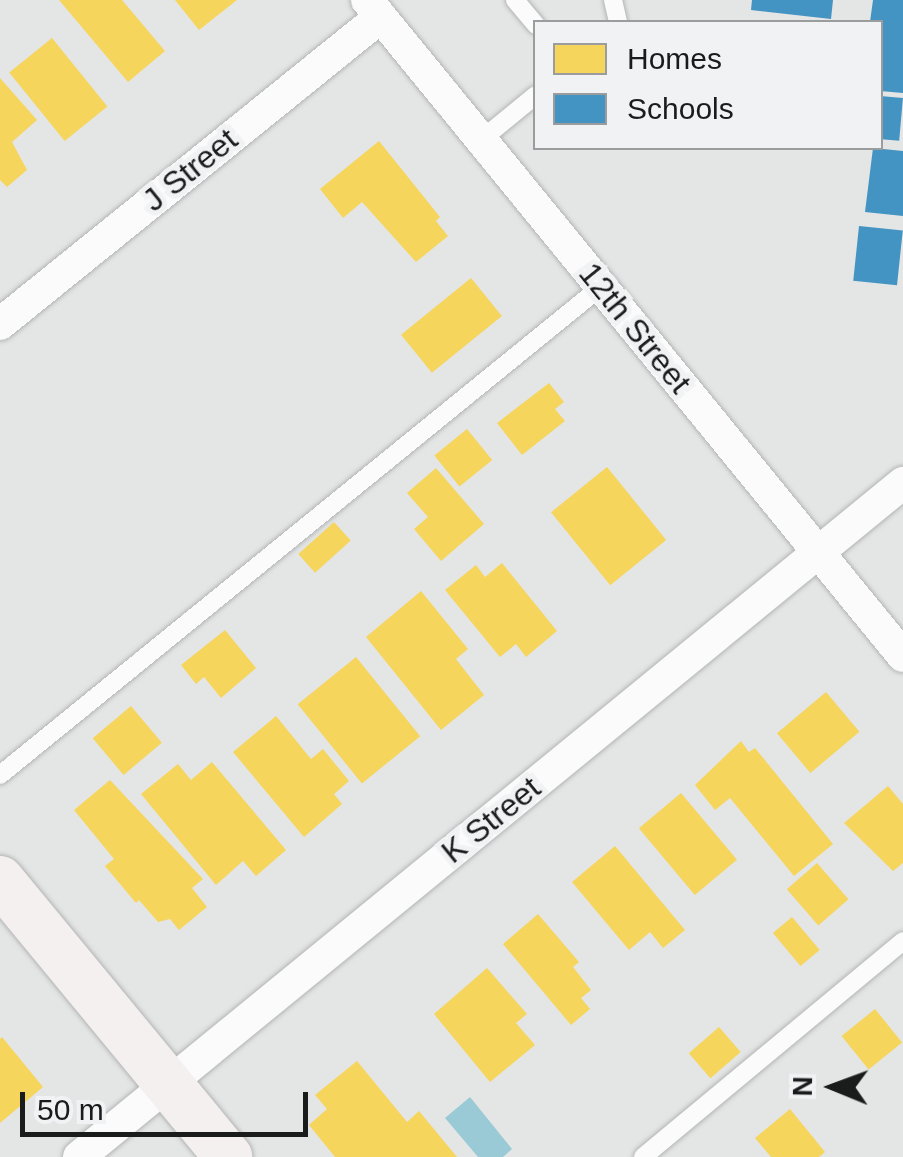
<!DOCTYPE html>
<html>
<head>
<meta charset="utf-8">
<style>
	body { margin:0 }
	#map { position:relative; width:903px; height:1157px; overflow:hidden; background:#e4e5e5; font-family:Helvetica,sans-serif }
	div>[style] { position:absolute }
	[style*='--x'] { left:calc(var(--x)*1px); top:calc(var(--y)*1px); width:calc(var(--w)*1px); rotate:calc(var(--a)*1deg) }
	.water>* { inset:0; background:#9acad6 }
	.homes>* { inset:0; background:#f6d55c; transform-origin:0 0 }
	.schools>* { inset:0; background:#4393c3; transform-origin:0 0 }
	.roads { filter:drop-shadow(0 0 2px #b4b5b5) drop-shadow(0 0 2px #b4b5b5) }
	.lane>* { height:18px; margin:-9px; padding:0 9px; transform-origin:9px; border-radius:9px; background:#fbfbfb }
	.street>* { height:32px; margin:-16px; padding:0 16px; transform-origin:16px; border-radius:16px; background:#fbfbfb }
	.secondary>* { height:48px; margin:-24px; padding:0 24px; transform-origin:24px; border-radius:24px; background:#f4f0ef }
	span { translate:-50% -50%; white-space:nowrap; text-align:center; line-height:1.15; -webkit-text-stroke:10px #f1f2f4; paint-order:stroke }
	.street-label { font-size:32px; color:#1a1b1b }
	.legend { position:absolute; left:533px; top:20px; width:350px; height:130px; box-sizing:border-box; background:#f1f2f4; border:2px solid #9b9c9d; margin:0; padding:12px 18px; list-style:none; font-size:30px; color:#1a1b1b }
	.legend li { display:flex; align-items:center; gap:20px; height:50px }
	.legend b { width:50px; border:2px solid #9b9c9d }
	.north { position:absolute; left:783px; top:1037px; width:100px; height:100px; -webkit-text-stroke:8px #f1f2f4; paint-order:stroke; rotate:271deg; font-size:28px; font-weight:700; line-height:40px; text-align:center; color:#1a1b1b }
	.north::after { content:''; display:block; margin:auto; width:35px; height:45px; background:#1a1b1b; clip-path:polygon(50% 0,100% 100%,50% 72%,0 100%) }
	.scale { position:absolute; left:20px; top:1092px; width:288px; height:45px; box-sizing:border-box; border:5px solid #1a1b1b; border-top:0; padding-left:12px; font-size:30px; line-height:35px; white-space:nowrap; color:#1a1b1b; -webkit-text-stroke:8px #f1f2f4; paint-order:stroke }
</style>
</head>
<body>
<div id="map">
	<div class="water">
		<i style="clip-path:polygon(470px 1097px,512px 1149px,503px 1157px,478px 1157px,445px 1118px)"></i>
	</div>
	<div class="homes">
		<i style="clip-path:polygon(59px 0,122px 0,165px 51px,128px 82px)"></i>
		<i style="clip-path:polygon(175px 0,237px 0,199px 30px)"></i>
		<i style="left:52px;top:38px;width:88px;height:55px;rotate:51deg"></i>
		<i style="clip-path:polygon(0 78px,37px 120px,12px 142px,27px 170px,7px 187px,0 180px)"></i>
		<i style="clip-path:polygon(379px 141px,440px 217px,436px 221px,448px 236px,416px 262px,362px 202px,343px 218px,320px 189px)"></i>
		<i style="left:471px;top:278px;width:49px;height:90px;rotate:51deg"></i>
		<i style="clip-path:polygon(549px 383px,564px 402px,555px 409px,565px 421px,522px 455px,497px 423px)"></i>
		<i style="left:467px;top:429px;width:40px;height:42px;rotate:51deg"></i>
		<i style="left:607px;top:467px;width:94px;height:72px;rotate:51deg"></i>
		<i style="clip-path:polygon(436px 468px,484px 524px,441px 561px,414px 529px,428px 517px,407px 493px)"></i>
		<i style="left:334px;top:522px;width:25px;height:48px;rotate:48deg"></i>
		<i style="clip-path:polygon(502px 563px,557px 631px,526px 657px,516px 644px,500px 657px,445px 590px,476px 565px,485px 577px)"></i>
		<i style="clip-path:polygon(421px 591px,468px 649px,456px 659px,484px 695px,441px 730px,366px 637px)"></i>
		<i style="clip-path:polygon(225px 630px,256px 668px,221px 698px,204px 677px,196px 684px,181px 665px)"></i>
		<i style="left:356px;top:657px;width:102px;height:75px;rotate:51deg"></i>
		<i style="left:826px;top:692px;width:52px;height:64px;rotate:50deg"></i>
		<i style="left:131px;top:706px;width:48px;height:50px;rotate:50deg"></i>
		<i style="clip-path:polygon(276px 716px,311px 759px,323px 749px,349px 781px,334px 794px,342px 804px,304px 837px,233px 752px)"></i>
		<i style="clip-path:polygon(741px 741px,749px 752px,755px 748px,833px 844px,794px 876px,730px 798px,715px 810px,695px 785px)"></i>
		<i style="clip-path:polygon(212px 762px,286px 850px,256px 876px,243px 861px,216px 885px,141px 794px,178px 764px,191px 780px)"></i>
		<i style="clip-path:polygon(110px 780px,203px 879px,192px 888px,207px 907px,179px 930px,170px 919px,158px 922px,139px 900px,136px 903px,105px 866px,114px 859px,74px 810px)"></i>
		<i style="clip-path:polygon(888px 786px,903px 804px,903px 863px,893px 871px,844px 823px)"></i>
		<i style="left:681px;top:793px;width:87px;height:55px;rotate:50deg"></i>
		<i style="clip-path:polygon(615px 846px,685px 930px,663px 948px,650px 932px,629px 950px,572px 882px)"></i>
		<i style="left:817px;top:863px;width:48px;height:40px;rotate:49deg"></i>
		<i style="clip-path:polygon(538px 914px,579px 962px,573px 967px,591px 990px,581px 998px,590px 1009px,571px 1025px,503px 944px)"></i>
		<i style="left:792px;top:917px;width:43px;height:25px;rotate:50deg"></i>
		<i style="clip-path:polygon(487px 968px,527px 1014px,516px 1023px,535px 1045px,490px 1082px,434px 1014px)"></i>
		<i style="left:875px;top:1009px;width:43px;height:43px;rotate:51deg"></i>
		<i style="left:719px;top:1027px;width:33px;height:40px;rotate:49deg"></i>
		<i style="clip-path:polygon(2px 1037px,43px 1087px,0 1123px,0 1039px)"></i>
		<i style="clip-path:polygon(357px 1061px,407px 1122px,419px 1111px,457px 1157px,335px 1157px,309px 1125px,327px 1109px,315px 1095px)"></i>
		<i style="clip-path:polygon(790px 1109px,825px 1152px,819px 1157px,771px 1157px,755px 1138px)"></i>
	</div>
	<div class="schools">
		<i style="clip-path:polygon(752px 0,833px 0,831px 19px,751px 10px)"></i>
		<i style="clip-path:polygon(873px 0,903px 0,903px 93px,880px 91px,880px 22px,870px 22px)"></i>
		<i style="left:880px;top:96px;width:23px;height:43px;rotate:5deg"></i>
		<i style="clip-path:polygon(873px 148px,903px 151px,903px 216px,865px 212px)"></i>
		<i style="left:859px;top:226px;width:44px;height:55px;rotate:6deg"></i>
	</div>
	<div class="roads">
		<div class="lane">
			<i style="--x:515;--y:0;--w:33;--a:50"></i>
			<i style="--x:613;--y:0;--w:23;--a:77"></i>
			<i style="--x:481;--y:140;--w:71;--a:-39.3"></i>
			<i style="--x:0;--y:775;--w:776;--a:-39.09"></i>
			<i style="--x:643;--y:1157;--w:338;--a:-39.7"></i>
		</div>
		<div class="street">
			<i style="--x:367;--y:0;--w:847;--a:50.75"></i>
			<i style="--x:0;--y:324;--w:489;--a:-38.9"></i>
			<i style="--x:79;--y:1157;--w:1065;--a:-39.28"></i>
		</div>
		<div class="secondary">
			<i style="--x:0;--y:880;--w:359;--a:50.5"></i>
		</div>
	</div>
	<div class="street-label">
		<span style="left:190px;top:170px;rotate:-39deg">J Street</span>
		<span style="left:635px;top:328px;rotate:51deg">12th Street</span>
		<span style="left:491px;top:820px;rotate:-39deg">K Street</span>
	</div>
	<ul class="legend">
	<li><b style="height:28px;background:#f6d55c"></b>Homes</li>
	<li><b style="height:28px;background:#4393c3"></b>Schools</li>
	</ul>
	<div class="north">N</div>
	<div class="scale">50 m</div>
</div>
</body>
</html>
